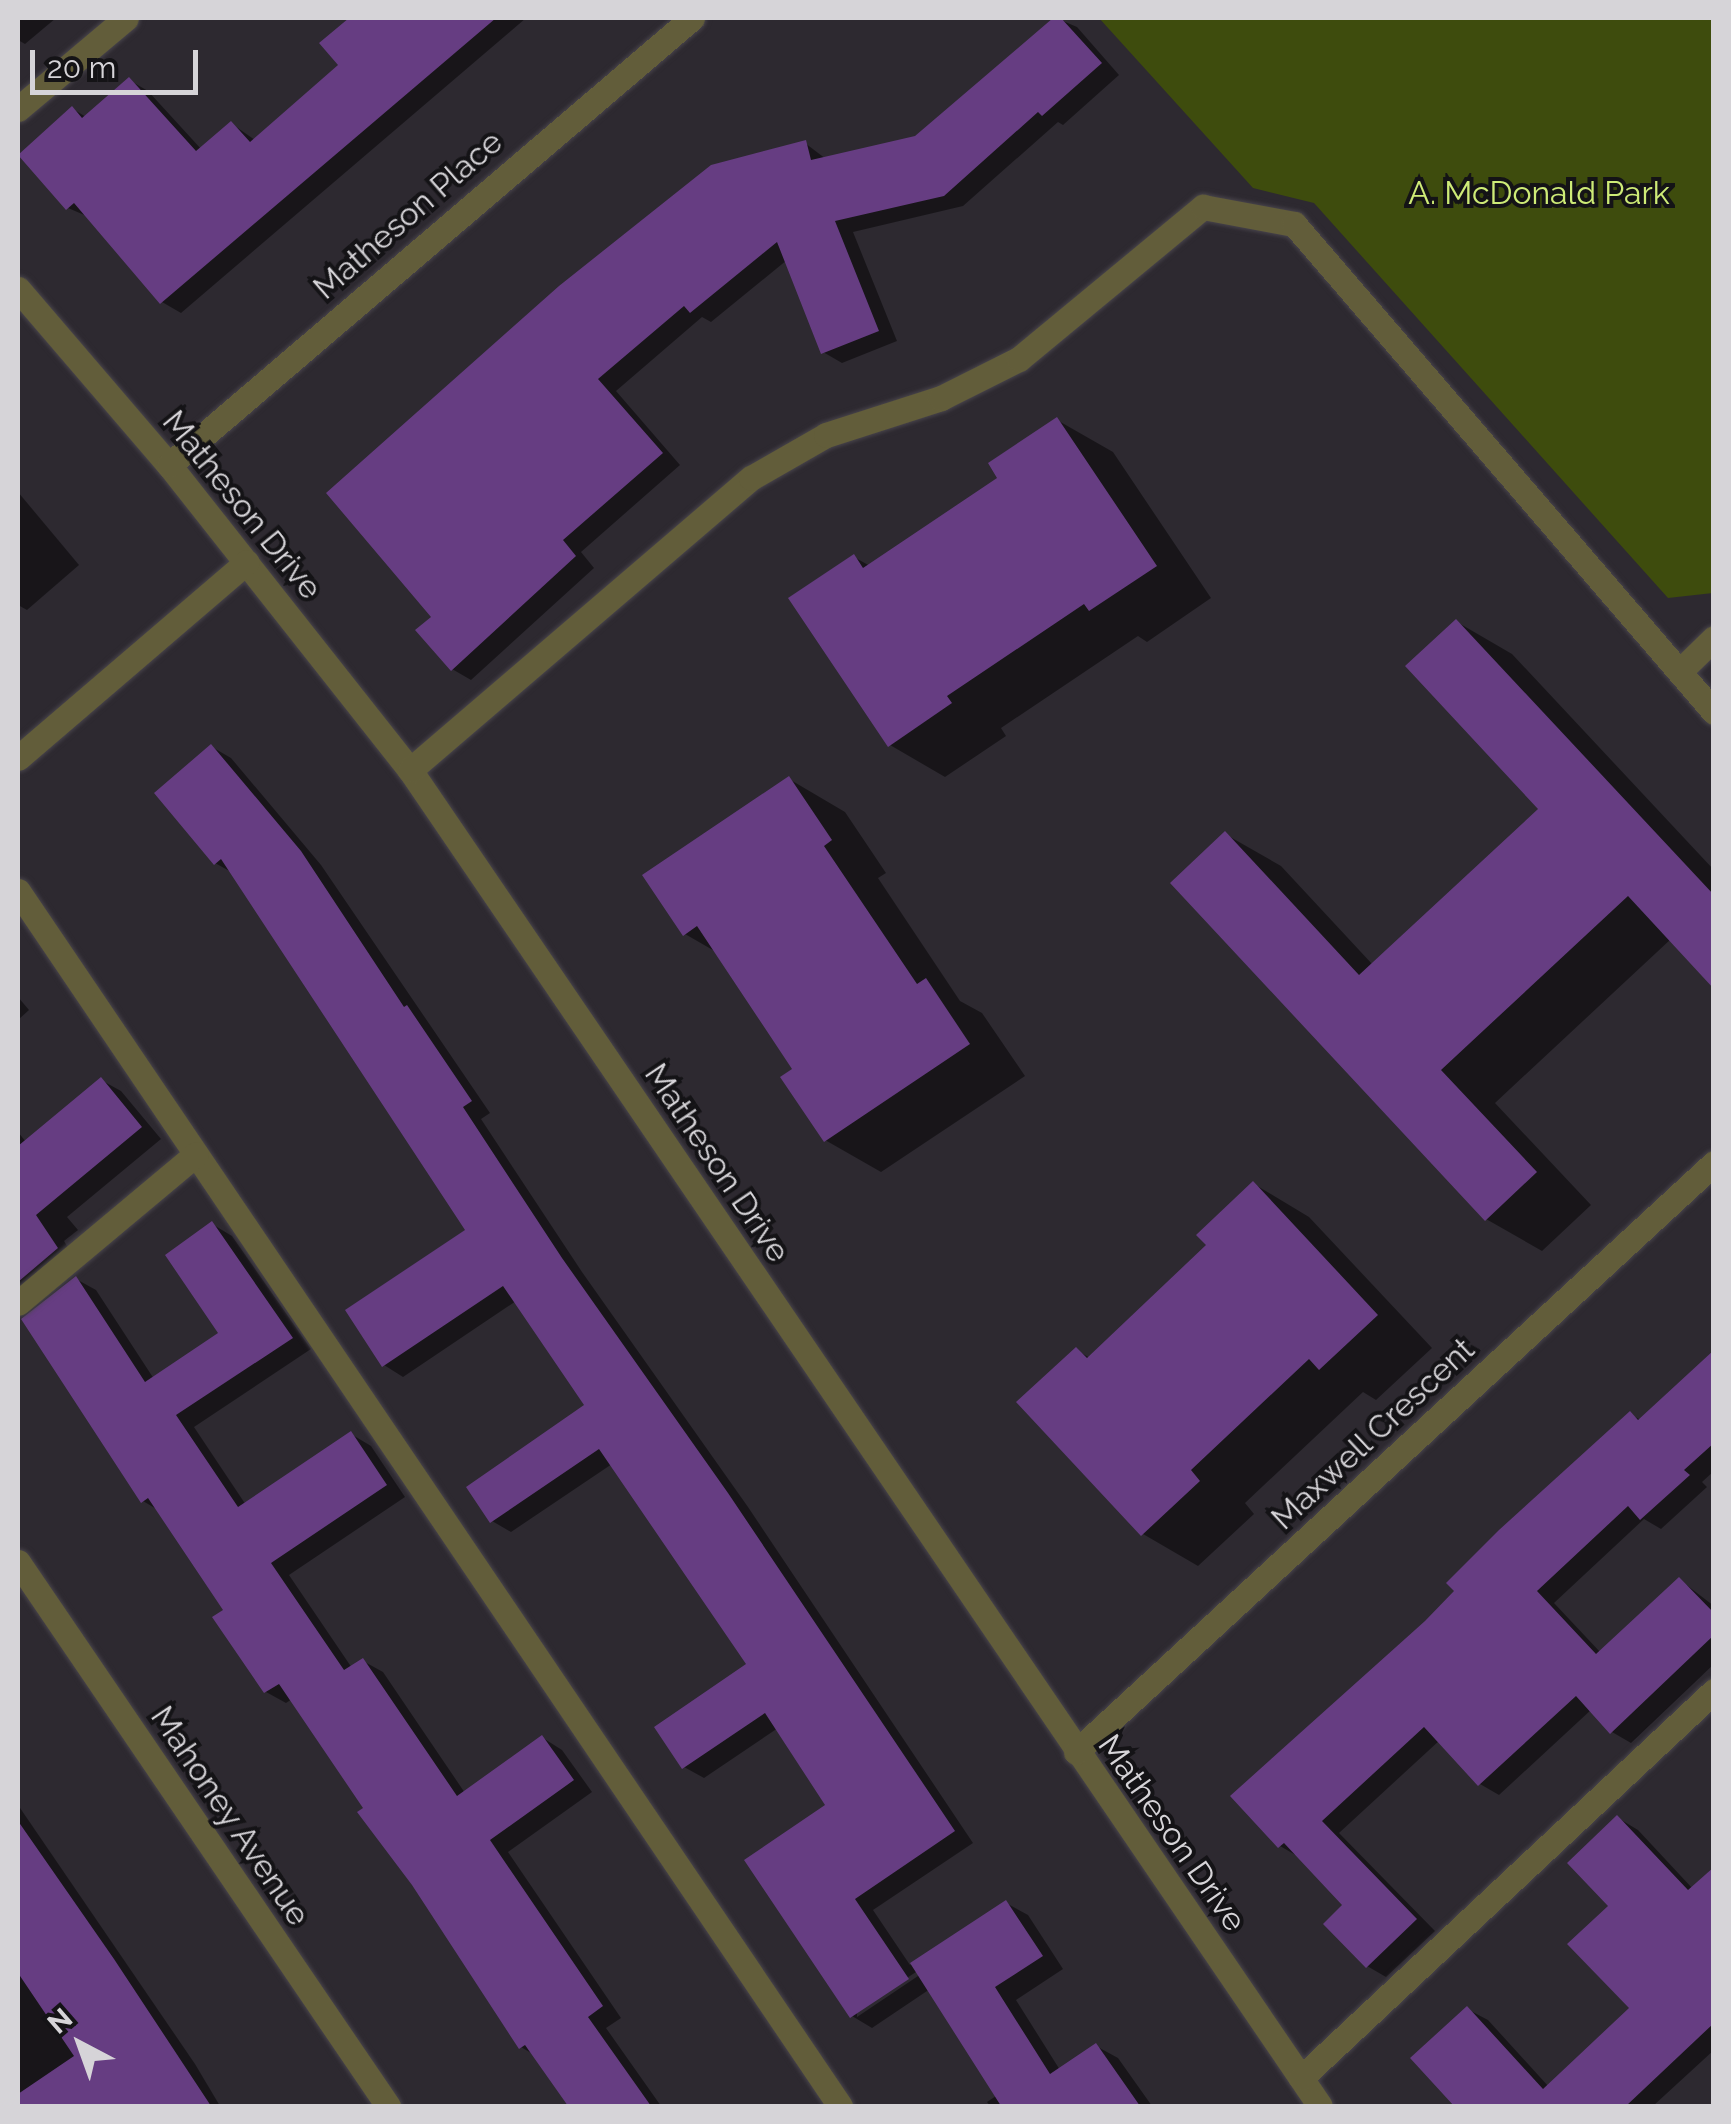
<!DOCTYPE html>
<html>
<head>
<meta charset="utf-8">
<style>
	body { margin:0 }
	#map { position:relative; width:1731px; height:2124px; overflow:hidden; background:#2d2930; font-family:Raleway,sans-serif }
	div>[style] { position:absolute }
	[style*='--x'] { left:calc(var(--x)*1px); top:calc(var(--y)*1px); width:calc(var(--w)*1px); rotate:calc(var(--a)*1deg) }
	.green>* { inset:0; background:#3e4c0d }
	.shadow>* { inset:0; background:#0007 }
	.building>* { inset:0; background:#663d82 }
	.roads { filter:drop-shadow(0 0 2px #48444b) drop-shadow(0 0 2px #48444b) }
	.minor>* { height:25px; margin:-12.5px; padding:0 12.5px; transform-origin:12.5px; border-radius:12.5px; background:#625d3a }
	span { translate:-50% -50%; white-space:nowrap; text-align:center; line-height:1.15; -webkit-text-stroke:8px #141316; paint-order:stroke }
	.park-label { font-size:32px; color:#ceeb77 }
	.street-label { font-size:32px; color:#d6d4d8 }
	.frame { position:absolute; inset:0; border:20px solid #d6d4d8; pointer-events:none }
	.north { position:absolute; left:30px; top:1994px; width:100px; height:100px; -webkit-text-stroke:8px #141316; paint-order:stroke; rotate:319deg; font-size:28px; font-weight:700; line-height:40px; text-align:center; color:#d6d4d8 }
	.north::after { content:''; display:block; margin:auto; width:35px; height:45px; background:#d6d4d8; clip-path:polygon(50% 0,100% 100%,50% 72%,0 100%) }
	.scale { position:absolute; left:30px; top:50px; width:168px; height:45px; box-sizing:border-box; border:5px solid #d6d4d8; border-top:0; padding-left:12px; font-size:30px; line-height:35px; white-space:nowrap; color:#d6d4d8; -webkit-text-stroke:8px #141316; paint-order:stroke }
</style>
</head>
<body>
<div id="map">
	<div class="green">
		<i style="clip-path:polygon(1099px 18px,1713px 18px,1713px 593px,1668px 598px,1314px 203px,1253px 188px)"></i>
	</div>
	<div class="shadow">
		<i style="clip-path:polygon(18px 18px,56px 18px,25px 44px,18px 40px)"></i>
		<i style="clip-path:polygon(353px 18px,526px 18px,181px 313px,162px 302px,89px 217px,68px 208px,73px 109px,86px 117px,129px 80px,148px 91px,202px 150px,232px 124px,255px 140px,341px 65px,323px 43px)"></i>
		<i style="clip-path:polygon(1056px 18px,1077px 27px,1119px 75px,1063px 125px,1058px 122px,963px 206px,853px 232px,897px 341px,842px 363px,823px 352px,787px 260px,711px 322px,702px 317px,616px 391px,680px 465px,581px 552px,594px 568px,471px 680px,452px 669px,435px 617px,330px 493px,805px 143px,826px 159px,916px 139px)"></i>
		<i style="clip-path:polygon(1057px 420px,1113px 452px,1211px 598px,1147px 642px,1138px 636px,1001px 728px,1006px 736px,945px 777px,890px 745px,854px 557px,870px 566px,1000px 478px)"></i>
		<i style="clip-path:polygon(18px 492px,79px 565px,27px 610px,18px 605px)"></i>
		<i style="clip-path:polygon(1457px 622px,1512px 654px,1714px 870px,1714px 985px,1671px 939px,1495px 1103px,1591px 1205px,1542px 1251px,1486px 1219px,1225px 834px,1281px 866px,1373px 965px,1541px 809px)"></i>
		<i style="clip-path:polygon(evenodd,212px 747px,231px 758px,321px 865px,490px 1113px,481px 1119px,582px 1272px,748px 1507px,973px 1843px,873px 1910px,910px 1965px,1006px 1903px,1028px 1915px,1063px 1969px,1016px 2000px,1060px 2070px,1096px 2046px,1118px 2058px,1152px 2106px,990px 2106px,987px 2102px,999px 2094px,930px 1989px,872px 2028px,852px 2016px,828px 1806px,778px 1728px,704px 1778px,684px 1767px,750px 1665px,612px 1464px,511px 1532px,492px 1521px,588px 1405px,516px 1301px,403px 1377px,384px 1365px,468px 1231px,233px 873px,215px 863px,212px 747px,919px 1970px,921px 1974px,857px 2017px,857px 2011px,919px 1970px)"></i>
		<i style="clip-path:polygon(789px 779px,845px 812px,886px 873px,878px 878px,960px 1001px,982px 1013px,1025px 1076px,881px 1172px,825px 1140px,796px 1070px,718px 953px,685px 934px)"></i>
		<i style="clip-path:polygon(18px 997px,29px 1010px,18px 1020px)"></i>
		<i style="clip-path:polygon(101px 1080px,121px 1091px,161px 1139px,67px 1217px,78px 1230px,64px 1241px,76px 1261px,36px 1294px,18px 1284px,18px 1132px,26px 1142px)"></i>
		<i style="clip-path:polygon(1254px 1184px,1309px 1217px,1432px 1348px,1376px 1400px,1363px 1392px,1245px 1503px,1254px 1514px,1198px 1566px,1143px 1534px,1076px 1350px,1090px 1358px,1210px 1246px)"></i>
		<i style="clip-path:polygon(212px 1224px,232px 1236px,311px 1349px,194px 1427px,246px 1505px,351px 1434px,371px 1446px,405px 1497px,289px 1575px,352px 1668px,363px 1661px,383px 1672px,465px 1793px,543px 1738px,562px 1750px,592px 1792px,508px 1852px,621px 2018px,606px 2028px,661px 2106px,571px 2106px,536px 2056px,521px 2047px,292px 1699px,286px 1703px,266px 1692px,226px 1611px,158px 1510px,143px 1501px,76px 1279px,96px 1290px,154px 1379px,222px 1334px)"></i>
		<i style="clip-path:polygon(1714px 1353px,1714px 1471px,1702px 1482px,1707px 1487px,1661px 1529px,1644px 1519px,1554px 1603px,1601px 1653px,1680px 1580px,1714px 1606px,1714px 1664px,1631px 1743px,1612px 1732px,1592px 1709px,1499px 1795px,1480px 1784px,1440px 1740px,1339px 1833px,1435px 1931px,1386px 1977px,1367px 1966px,1346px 1905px,1299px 1857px,1280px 1846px,1426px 1623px,1631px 1415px,1641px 1420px)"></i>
		<i style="clip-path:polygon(18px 1805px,195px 2064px,220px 2106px,18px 2106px)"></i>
		<i style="clip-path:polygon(1618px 1818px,1638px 1830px,1693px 1889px,1714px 1895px,1714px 2050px,1653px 2106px,1458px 2106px,1413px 2058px,1467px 2009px,1488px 2020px,1549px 2087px,1632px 2009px,1611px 1906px)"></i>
	</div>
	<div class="building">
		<i style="clip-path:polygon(349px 18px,496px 18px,160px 304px,74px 203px,66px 210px,18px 155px,72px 106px,82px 118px,129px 77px,196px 151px,231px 121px,250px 142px,338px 65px,319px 43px)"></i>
		<i style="clip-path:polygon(1053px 18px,1061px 18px,1102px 63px,1042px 116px,1038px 112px,944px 196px,835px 221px,879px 331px,821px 354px,777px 242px,690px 313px,684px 306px,598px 379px,663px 453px,563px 540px,576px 556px,451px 671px,415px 630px,431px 617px,326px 493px,559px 286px,711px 165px,806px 140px,811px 160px,915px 136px)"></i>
		<i style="clip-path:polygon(1057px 417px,1157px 566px,1089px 611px,1084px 604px,947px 696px,952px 703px,888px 747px,788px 598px,854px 554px,863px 568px,997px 478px,988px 463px)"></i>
		<i style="clip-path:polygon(1456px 619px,1714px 895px,1714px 989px,1628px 896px,1441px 1070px,1537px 1172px,1485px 1221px,1170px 883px,1225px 831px,1359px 975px,1538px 809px,1405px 666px)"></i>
		<i style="clip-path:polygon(211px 744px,301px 851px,404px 1007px,407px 1005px,472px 1101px,463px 1107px,562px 1258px,728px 1493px,955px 1831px,855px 1899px,909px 1979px,850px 2018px,744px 1860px,825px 1805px,765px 1713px,682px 1769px,654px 1727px,746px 1664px,599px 1449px,490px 1523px,466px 1487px,584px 1405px,503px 1286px,382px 1367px,345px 1310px,465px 1230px,221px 859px,214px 865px,154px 793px)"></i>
		<i style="clip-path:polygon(789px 776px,832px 840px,824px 846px,917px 984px,926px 978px,970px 1044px,824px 1142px,780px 1077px,792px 1069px,697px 926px,683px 936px,642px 875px)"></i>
		<i style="clip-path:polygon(101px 1077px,142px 1127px,36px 1215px,58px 1248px,18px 1282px,18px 1146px)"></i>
		<i style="clip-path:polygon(1253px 1181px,1378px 1315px,1319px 1370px,1309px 1359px,1191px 1470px,1200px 1481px,1141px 1536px,1016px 1402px,1076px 1347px,1087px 1358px,1206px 1245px,1196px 1235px)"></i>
		<i style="clip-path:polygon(212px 1221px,293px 1338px,176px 1415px,238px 1507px,351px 1431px,387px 1485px,271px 1563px,344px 1670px,363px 1658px,457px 1796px,542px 1735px,574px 1780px,490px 1840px,603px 2006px,588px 2017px,651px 2106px,568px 2106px,525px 2045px,519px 2049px,412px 1885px,357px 1812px,363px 1808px,279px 1684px,264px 1693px,212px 1617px,223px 1610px,148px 1498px,141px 1503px,21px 1319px,76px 1276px,145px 1382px,218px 1333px,165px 1255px)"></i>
		<i style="clip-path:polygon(1714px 1350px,1714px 1443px,1684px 1470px,1690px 1475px,1640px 1520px,1628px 1506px,1537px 1591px,1596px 1654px,1679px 1577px,1714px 1613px,1714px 1635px,1610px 1734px,1576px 1696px,1478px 1786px,1424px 1727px,1322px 1821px,1417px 1919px,1366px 1968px,1323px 1924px,1342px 1905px,1284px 1843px,1278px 1848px,1230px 1796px,1425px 1621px,1454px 1591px,1446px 1583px,1499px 1530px,1630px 1411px,1638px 1420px)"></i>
		<i style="clip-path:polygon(1617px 1815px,1688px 1890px,1714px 1867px,1714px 2023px,1626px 2106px,1454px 2106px,1410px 2058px,1467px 2006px,1543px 2089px,1629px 2008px,1567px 1944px,1608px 1906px,1567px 1863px)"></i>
		<i style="clip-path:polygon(18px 1821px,114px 1959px,211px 2106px,18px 2106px,18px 2094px,74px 2056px,18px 1973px)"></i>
		<i style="clip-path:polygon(1006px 1900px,1043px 1956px,995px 1987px,1050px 2074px,1096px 2043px,1140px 2106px,1001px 2106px,910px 1963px)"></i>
	</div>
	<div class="roads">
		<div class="minor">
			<i style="--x:18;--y:109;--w:141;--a:-40.1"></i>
			<i style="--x:18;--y:289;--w:232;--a:49.4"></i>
			<i style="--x:169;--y:465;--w:389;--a:51.7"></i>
			<i style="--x:410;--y:770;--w:1616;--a:55.74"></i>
			<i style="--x:169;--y:465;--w:688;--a:-40.52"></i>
			<i style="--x:1680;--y:671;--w:47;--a:-44.1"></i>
			<i style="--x:18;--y:758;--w:301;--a:-40.6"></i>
			<i style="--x:410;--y:770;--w:449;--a:-40.6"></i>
			<i style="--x:751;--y:478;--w:86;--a:-29.8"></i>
			<i style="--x:826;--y:435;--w:121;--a:-17.8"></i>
			<i style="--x:941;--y:398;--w:87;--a:-26.6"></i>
			<i style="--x:1019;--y:359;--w:239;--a:-39.6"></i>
			<i style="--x:1203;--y:207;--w:93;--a:10.6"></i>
			<i style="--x:1294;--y:224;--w:644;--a:49.28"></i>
			<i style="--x:18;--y:891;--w:1467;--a:55.92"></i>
			<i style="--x:18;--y:1303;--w:232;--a:-39.9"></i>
			<i style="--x:18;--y:1562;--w:658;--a:55.78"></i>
			<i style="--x:1076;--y:1752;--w:868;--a:-42.71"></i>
			<i style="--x:1301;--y:2078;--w:566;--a:-43.14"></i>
		</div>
	</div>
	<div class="park-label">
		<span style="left:1539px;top:193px">A. McDonald Park</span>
	</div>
	<div class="street-label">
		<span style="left:408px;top:215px;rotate:-41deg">Matheson Place</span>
		<span style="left:242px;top:505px;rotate:51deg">Matheson Drive</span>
		<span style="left:717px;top:1163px;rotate:56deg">Matheson Drive</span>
		<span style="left:1373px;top:1434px;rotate:-43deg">Maxwell Crescent</span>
		<span style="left:230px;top:1816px;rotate:56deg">Mahoney Avenue</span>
		<span style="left:1172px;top:1833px;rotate:55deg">Matheson Drive</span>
	</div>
	<div class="frame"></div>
	<div class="north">N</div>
	<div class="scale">20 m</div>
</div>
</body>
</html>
